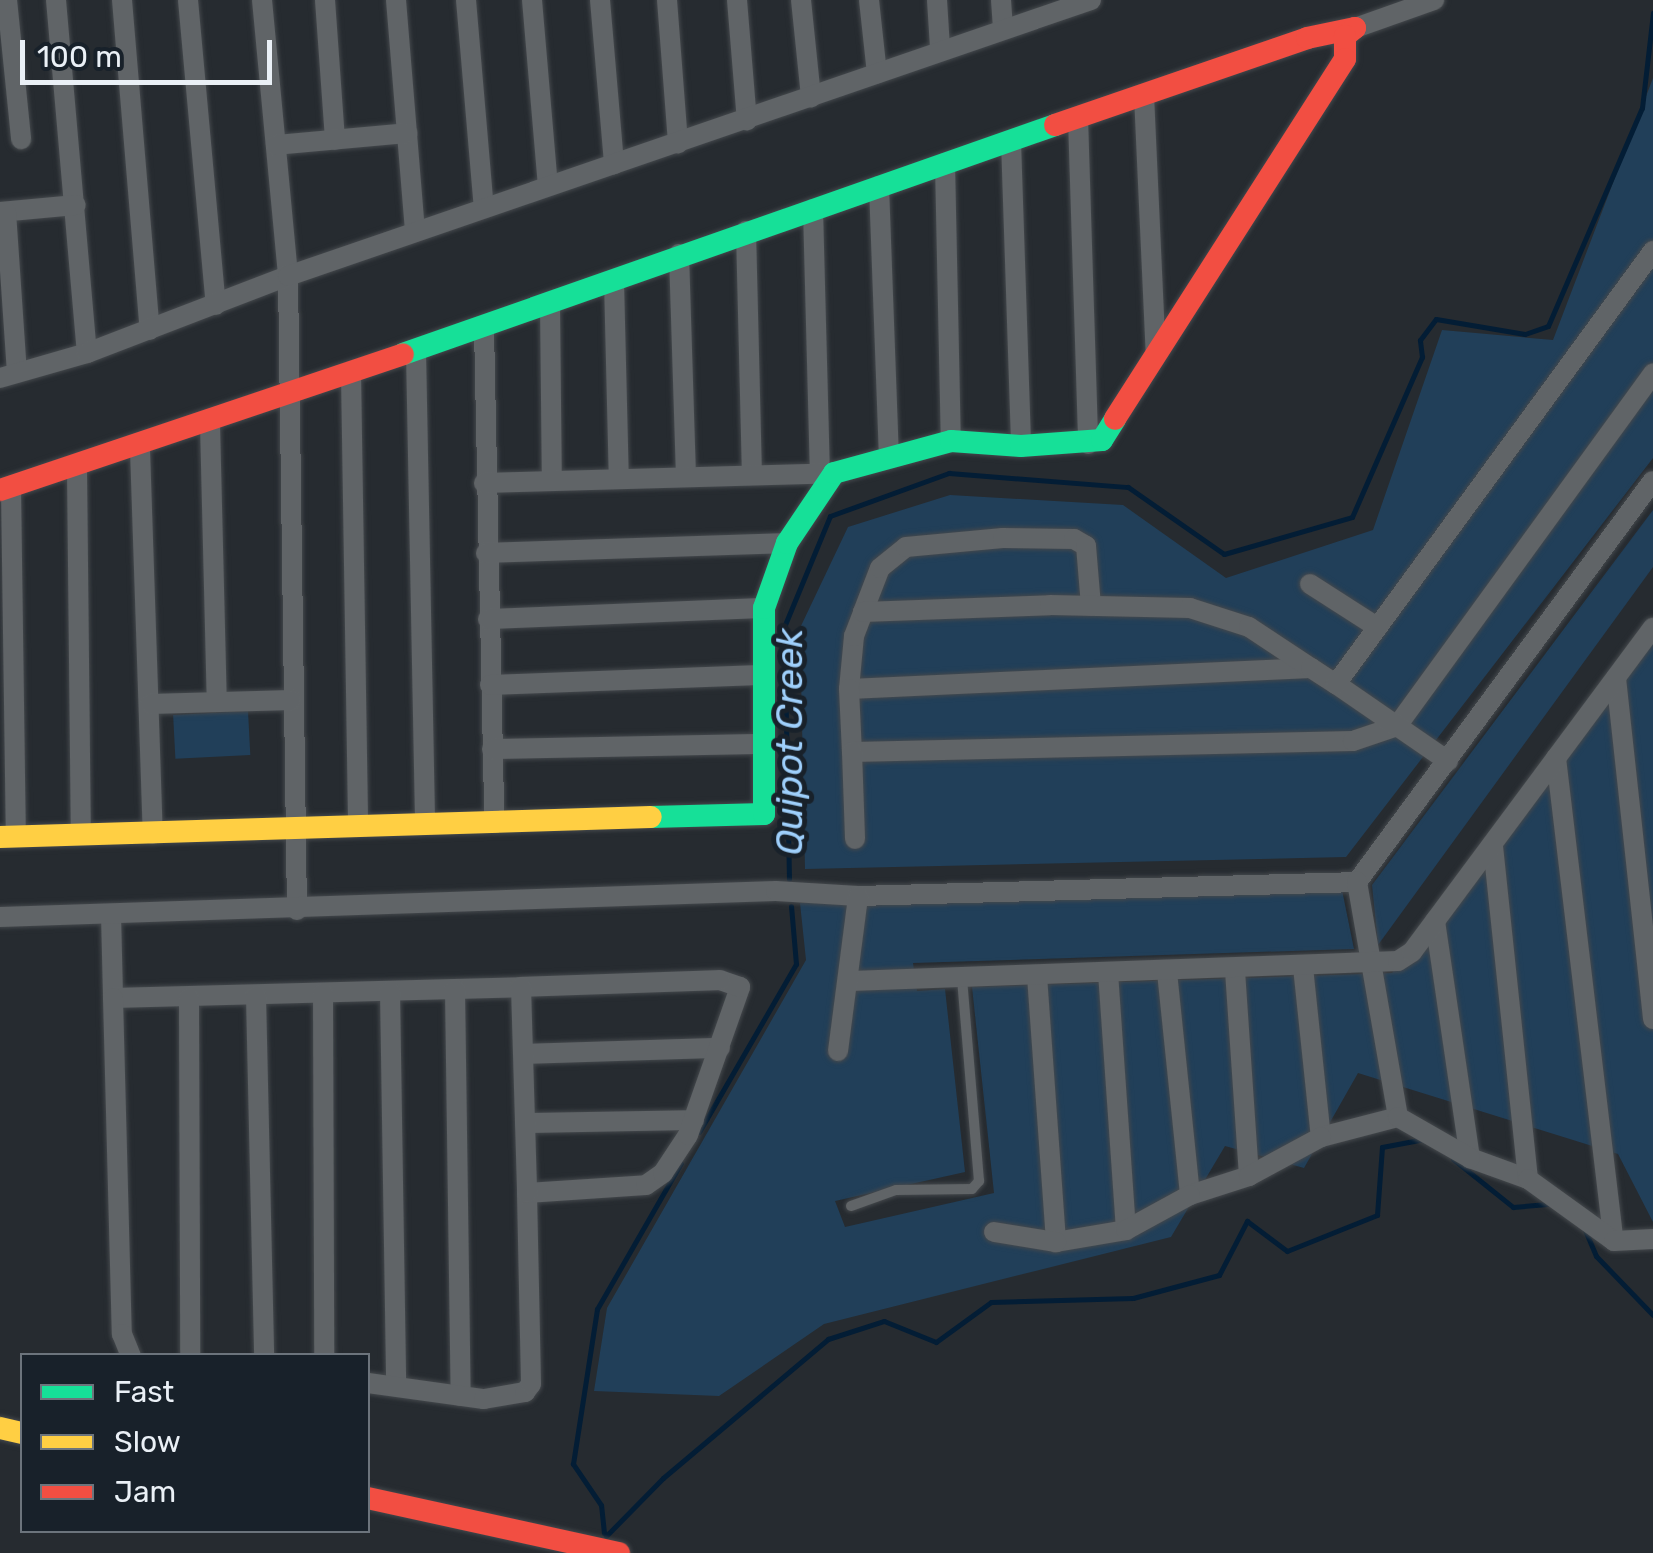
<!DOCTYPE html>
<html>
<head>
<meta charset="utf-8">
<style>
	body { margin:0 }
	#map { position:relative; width:1653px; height:1553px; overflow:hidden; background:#262b30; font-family:Rubik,sans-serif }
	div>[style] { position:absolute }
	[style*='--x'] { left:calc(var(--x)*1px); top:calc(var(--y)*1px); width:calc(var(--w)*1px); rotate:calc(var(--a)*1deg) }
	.green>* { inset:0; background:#213f59; transform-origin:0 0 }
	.stream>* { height:5px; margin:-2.5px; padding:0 2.5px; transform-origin:2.5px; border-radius:2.5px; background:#031d35 }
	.roads { filter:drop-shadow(0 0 2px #44484c) drop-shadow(0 0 2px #44484c) }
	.lane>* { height:10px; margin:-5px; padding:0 5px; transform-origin:5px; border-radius:5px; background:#606467 }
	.street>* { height:20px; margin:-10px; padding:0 10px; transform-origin:10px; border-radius:10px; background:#606467 }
	.fast>* { height:22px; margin:-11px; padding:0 11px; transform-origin:11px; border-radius:11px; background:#16e098 }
	.slow>* { height:22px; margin:-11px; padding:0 11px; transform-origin:11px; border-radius:11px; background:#ffcf43 }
	.jam>* { height:22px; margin:-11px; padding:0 11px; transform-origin:11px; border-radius:11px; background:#f24e42 }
	span { translate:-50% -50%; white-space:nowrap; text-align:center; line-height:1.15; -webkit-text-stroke:10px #18212a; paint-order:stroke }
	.water-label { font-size:38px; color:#9ecffb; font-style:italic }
	.legend { position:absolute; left:20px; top:1353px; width:350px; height:180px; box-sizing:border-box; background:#18212a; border:2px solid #6c747c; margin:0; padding:12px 18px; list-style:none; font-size:30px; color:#eaf0f6 }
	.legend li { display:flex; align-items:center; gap:20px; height:50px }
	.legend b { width:50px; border:2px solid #6c747c }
	.scale { position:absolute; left:20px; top:40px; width:252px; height:45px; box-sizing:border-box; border:5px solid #eaf0f6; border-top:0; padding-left:12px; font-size:30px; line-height:35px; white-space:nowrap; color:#eaf0f6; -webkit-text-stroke:8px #18212a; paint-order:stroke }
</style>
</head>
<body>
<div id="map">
	<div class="green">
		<i style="clip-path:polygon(1653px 78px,1653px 458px,1346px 857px,805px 869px,800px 628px,848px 527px,950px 495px,1123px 505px,1226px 578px,1373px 530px,1442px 330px,1553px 340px)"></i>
		<i style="clip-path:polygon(1653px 510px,1653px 567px,1378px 945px,1372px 885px)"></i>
		<i style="clip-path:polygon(1653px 635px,1653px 1222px,1618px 1154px,1358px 1073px,1304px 1168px,1225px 1146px,1171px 1237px,824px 1324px,719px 1396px,594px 1391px,607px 1308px,806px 960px,800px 903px,1342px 890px,1354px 949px,913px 963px,917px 991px,945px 989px,965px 1172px,835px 1201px,845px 1227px,994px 1193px,972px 987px,1392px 973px)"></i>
		<i style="left:248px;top:711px;width:44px;height:75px;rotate:87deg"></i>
	</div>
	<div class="stream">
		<i style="--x:789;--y:879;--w:252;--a:-91.1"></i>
		<i style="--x:784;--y:627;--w:120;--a:-67.5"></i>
		<i style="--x:830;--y:516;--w:127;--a:-19.9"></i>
		<i style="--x:949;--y:473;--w:180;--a:4.5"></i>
		<i style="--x:1128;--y:487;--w:117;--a:34.9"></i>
		<i style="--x:1224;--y:554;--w:133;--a:-16.1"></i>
		<i style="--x:1352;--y:517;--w:175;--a:-66.4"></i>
		<i style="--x:1422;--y:357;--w:17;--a:-97"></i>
		<i style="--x:1420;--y:340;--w:26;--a:-53"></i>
		<i style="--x:1436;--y:319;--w:90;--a:9.6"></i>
		<i style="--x:1525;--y:334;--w:24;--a:-19"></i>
		<i style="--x:1548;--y:326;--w:237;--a:-66.7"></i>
		<i style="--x:1642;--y:108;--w:96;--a:-83.4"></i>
		<i style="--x:699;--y:1132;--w:194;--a:-60"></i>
		<i style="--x:796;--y:964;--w:58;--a:-94.9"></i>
		<i style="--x:1453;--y:1159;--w:77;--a:38.7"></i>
		<i style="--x:1513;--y:1207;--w:37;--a:-5"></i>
		<i style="--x:1585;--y:1230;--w:28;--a:67"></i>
		<i style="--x:1596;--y:1256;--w:82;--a:46"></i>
		<i style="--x:604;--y:1533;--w:28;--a:-96"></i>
		<i style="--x:601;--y:1505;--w:50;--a:-124.3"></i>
		<i style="--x:573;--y:1464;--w:157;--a:-81.2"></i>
		<i style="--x:597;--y:1309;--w:168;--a:-60.1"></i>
		<i style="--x:606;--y:1536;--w:81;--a:-45.5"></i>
		<i style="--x:663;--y:1478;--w:216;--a:-40.1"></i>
		<i style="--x:828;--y:1339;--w:59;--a:-17.8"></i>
		<i style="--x:884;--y:1321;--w:56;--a:22"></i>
		<i style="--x:936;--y:1342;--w:68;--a:-36"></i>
		<i style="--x:991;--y:1302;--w:142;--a:-1.6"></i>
		<i style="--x:1133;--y:1298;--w:89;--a:-15"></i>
		<i style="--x:1219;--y:1275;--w:61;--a:-62.6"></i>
		<i style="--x:1247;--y:1221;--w:50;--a:36.9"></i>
		<i style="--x:1287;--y:1251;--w:97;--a:-21.8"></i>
		<i style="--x:1377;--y:1215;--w:68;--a:-85.8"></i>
		<i style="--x:1382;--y:1147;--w:43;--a:-10.8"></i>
	</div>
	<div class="roads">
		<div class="lane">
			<i style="--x:851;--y:1206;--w:48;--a:-19.6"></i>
			<i style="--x:896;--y:1190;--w:76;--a:-0.8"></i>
			<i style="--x:972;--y:1189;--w:11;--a:-49"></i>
			<i style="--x:979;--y:1181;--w:203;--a:-94.8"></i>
		</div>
		<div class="street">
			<i style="--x:7;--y:0;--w:140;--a:84.2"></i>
			<i style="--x:56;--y:0;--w:354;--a:85"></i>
			<i style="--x:122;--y:0;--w:331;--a:85.2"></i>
			<i style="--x:188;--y:0;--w:306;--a:84.8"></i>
			<i style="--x:262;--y:0;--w:277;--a:84.6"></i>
			<i style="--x:288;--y:276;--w:634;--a:89.19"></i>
			<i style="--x:325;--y:0;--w:140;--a:85.9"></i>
			<i style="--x:396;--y:0;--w:232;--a:85.3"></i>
			<i style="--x:466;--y:0;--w:209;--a:85.1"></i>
			<i style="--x:532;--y:0;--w:186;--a:85.1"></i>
			<i style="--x:600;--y:0;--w:165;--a:85.1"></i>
			<i style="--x:667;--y:0;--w:144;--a:85.6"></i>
			<i style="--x:737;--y:0;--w:121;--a:85.3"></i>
			<i style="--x:801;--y:0;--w:98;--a:84.1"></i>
			<i style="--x:869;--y:0;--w:74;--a:83.8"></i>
			<i style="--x:937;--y:0;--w:48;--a:86.4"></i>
			<i style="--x:1001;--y:0;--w:28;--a:86"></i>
			<i style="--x:1355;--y:28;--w:84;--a:-19.5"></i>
			<i style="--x:1144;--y:95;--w:260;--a:87.4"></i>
			<i style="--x:1078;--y:118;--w:326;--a:88.2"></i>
			<i style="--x:1011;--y:141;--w:305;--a:88.1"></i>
			<i style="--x:276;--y:145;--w:132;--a:-5.2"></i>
			<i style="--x:945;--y:163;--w:278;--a:88.8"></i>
			<i style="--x:879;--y:186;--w:272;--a:87.9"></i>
			<i style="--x:813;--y:209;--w:265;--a:88.5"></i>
			<i style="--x:0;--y:212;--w:76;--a:-5.3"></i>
			<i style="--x:6;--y:212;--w:161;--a:86.1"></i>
			<i style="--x:746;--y:231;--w:244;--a:88.6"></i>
			<i style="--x:679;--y:254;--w:223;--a:88.2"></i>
			<i style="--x:614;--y:281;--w:198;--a:88.6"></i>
			<i style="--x:550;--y:304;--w:177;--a:89.4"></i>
			<i style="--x:484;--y:327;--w:496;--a:88.8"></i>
			<i style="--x:416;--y:351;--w:474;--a:88.9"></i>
			<i style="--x:351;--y:373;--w:454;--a:89.1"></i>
			<i style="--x:0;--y:378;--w:91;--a:-16"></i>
			<i style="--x:87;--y:353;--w:215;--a:-21"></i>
			<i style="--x:288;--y:276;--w:849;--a:-18.97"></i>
			<i style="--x:210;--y:424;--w:278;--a:88.6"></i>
			<i style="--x:140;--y:449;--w:385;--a:88.1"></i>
			<i style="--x:77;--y:469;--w:365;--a:89.4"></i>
			<i style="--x:484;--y:483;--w:350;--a:-1.6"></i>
			<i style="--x:11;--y:488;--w:348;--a:89.2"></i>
			<i style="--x:486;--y:553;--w:301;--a:-1.9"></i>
			<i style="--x:1310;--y:584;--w:80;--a:32.7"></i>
			<i style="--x:863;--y:612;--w:47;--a:-68.9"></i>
			<i style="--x:880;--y:568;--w:33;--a:-39"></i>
			<i style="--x:906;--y:547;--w:97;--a:-5.3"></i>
			<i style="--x:1003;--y:538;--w:71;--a:0.8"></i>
			<i style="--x:1074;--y:539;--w:14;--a:30"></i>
			<i style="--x:1086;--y:546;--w:60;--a:85.2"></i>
			<i style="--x:488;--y:619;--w:276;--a:-2.3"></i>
			<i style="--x:1311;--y:668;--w:462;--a:177.4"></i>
			<i style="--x:849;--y:689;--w:53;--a:-84.6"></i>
			<i style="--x:854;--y:636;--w:26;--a:-69"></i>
			<i style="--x:863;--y:612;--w:187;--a:-2.1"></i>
			<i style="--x:1050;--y:605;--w:140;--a:1.2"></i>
			<i style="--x:1190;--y:608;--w:62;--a:17.9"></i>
			<i style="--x:1249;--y:627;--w:74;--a:33.5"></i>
			<i style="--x:1311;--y:668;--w:30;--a:33"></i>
			<i style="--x:1616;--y:678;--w:343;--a:83.8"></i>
			<i style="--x:490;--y:685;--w:270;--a:-2.1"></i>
			<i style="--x:849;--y:689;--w:63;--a:87.3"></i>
			<i style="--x:852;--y:752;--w:501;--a:-1.26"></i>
			<i style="--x:1353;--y:741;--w:46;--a:-18.8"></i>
			<i style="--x:1397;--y:726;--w:436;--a:-54"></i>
			<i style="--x:151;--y:704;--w:140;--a:-1.6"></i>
			<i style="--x:492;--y:749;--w:268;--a:-1.1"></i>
			<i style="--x:852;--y:752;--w:87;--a:88"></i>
			<i style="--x:1556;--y:758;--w:486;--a:83.2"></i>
			<i style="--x:1448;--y:761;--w:136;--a:-145.5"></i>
			<i style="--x:1336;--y:684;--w:537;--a:-53.79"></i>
			<i style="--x:111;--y:914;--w:84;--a:88.6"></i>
			<i style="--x:113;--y:998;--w:408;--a:-1.5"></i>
			<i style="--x:0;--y:917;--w:776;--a:-1.92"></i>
			<i style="--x:776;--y:891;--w:82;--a:3.5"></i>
			<i style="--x:858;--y:896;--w:499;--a:-1.6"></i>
			<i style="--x:1357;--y:882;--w:498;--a:-53.6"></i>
			<i style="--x:1435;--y:921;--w:240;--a:81.6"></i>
			<i style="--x:1470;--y:1158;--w:62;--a:19.9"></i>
			<i style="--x:1528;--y:1179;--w:337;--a:-96"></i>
			<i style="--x:1303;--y:967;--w:171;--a:84"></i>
			<i style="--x:1321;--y:1137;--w:80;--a:-14.6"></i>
			<i style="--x:1398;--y:1117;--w:239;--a:-99.9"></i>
			<i style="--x:1167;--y:972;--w:224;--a:84.1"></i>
			<i style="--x:1190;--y:1195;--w:62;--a:-17.9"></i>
			<i style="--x:1249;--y:1176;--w:207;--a:-93.9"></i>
			<i style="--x:1037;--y:976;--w:267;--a:85.9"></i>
			<i style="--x:1056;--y:1242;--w:71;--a:-9.7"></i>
			<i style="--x:1126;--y:1230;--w:257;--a:-94"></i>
			<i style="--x:851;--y:981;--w:547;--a:-2.09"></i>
			<i style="--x:1398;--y:961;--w:17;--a:-33"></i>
			<i style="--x:1412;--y:952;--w:404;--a:-53.4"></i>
			<i style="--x:455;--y:989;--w:407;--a:89.2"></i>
			<i style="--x:390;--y:991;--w:395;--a:89.1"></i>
			<i style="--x:323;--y:993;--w:363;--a:89.8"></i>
			<i style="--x:256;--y:996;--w:360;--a:88.7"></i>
			<i style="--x:113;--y:998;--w:336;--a:88.5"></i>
			<i style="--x:122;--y:1334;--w:24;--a:68"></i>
			<i style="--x:189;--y:998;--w:358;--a:89.8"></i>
			<i style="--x:838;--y:1051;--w:156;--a:-82.6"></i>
			<i style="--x:524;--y:1054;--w:196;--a:-1.8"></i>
			<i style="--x:1398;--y:1117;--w:83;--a:29.7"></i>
			<i style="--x:525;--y:1123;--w:169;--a:-1"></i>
			<i style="--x:1249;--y:1176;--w:82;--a:-28.4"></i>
			<i style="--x:1528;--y:1179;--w:106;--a:35.8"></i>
			<i style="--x:1614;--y:1241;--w:39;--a:-3"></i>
			<i style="--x:1126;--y:1230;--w:73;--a:-28.7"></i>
			<i style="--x:994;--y:1232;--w:63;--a:9.2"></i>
			<i style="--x:368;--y:1383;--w:117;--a:7.9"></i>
			<i style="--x:484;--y:1399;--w:42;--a:-9.7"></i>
			<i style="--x:525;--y:1392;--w:10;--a:-53"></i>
			<i style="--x:531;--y:1384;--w:191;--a:-91.2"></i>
			<i style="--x:527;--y:1193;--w:119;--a:-3.8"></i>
			<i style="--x:646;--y:1185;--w:21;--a:-35"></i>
			<i style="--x:663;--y:1173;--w:45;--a:-56.7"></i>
			<i style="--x:688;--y:1135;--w:157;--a:-70.6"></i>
			<i style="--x:740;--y:987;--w:21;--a:-161"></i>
			<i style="--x:720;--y:980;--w:199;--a:178"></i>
			<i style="--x:521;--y:987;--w:206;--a:88.3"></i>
		</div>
		<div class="fast">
			<i style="--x:403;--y:354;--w:691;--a:-19.35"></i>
			<i style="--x:651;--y:817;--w:113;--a:-1.5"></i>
			<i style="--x:764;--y:814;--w:206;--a:-90"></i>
			<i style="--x:764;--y:608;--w:69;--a:-70.5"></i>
			<i style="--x:787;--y:543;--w:84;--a:-56.1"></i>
			<i style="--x:834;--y:473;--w:121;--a:-15.3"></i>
			<i style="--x:951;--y:441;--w:70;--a:4.1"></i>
			<i style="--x:1021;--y:446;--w:81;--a:-4.2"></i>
			<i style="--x:1102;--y:440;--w:25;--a:-58"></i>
		</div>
		<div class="slow">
			<i style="--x:0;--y:837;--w:651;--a:-1.76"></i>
			<i style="--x:0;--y:1428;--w:23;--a:13"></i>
		</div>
		<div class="jam">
			<i style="--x:1055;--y:125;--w:267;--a:-19"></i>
			<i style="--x:1307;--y:38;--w:49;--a:-11.8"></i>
			<i style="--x:1355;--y:28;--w:13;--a:141"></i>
			<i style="--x:1345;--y:36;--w:23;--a:90"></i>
			<i style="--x:1345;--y:59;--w:427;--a:122.6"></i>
			<i style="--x:0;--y:490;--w:425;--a:-18.6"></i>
			<i style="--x:368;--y:1498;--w:257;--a:12.4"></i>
		</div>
	</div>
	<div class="water-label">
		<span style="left:790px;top:742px;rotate:-90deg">Quipot Creek</span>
	</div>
	<ul class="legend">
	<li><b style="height:12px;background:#16e098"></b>Fast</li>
	<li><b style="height:12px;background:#ffcf43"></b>Slow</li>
	<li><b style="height:12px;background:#f24e42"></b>Jam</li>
	</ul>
	<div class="scale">100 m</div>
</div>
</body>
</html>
